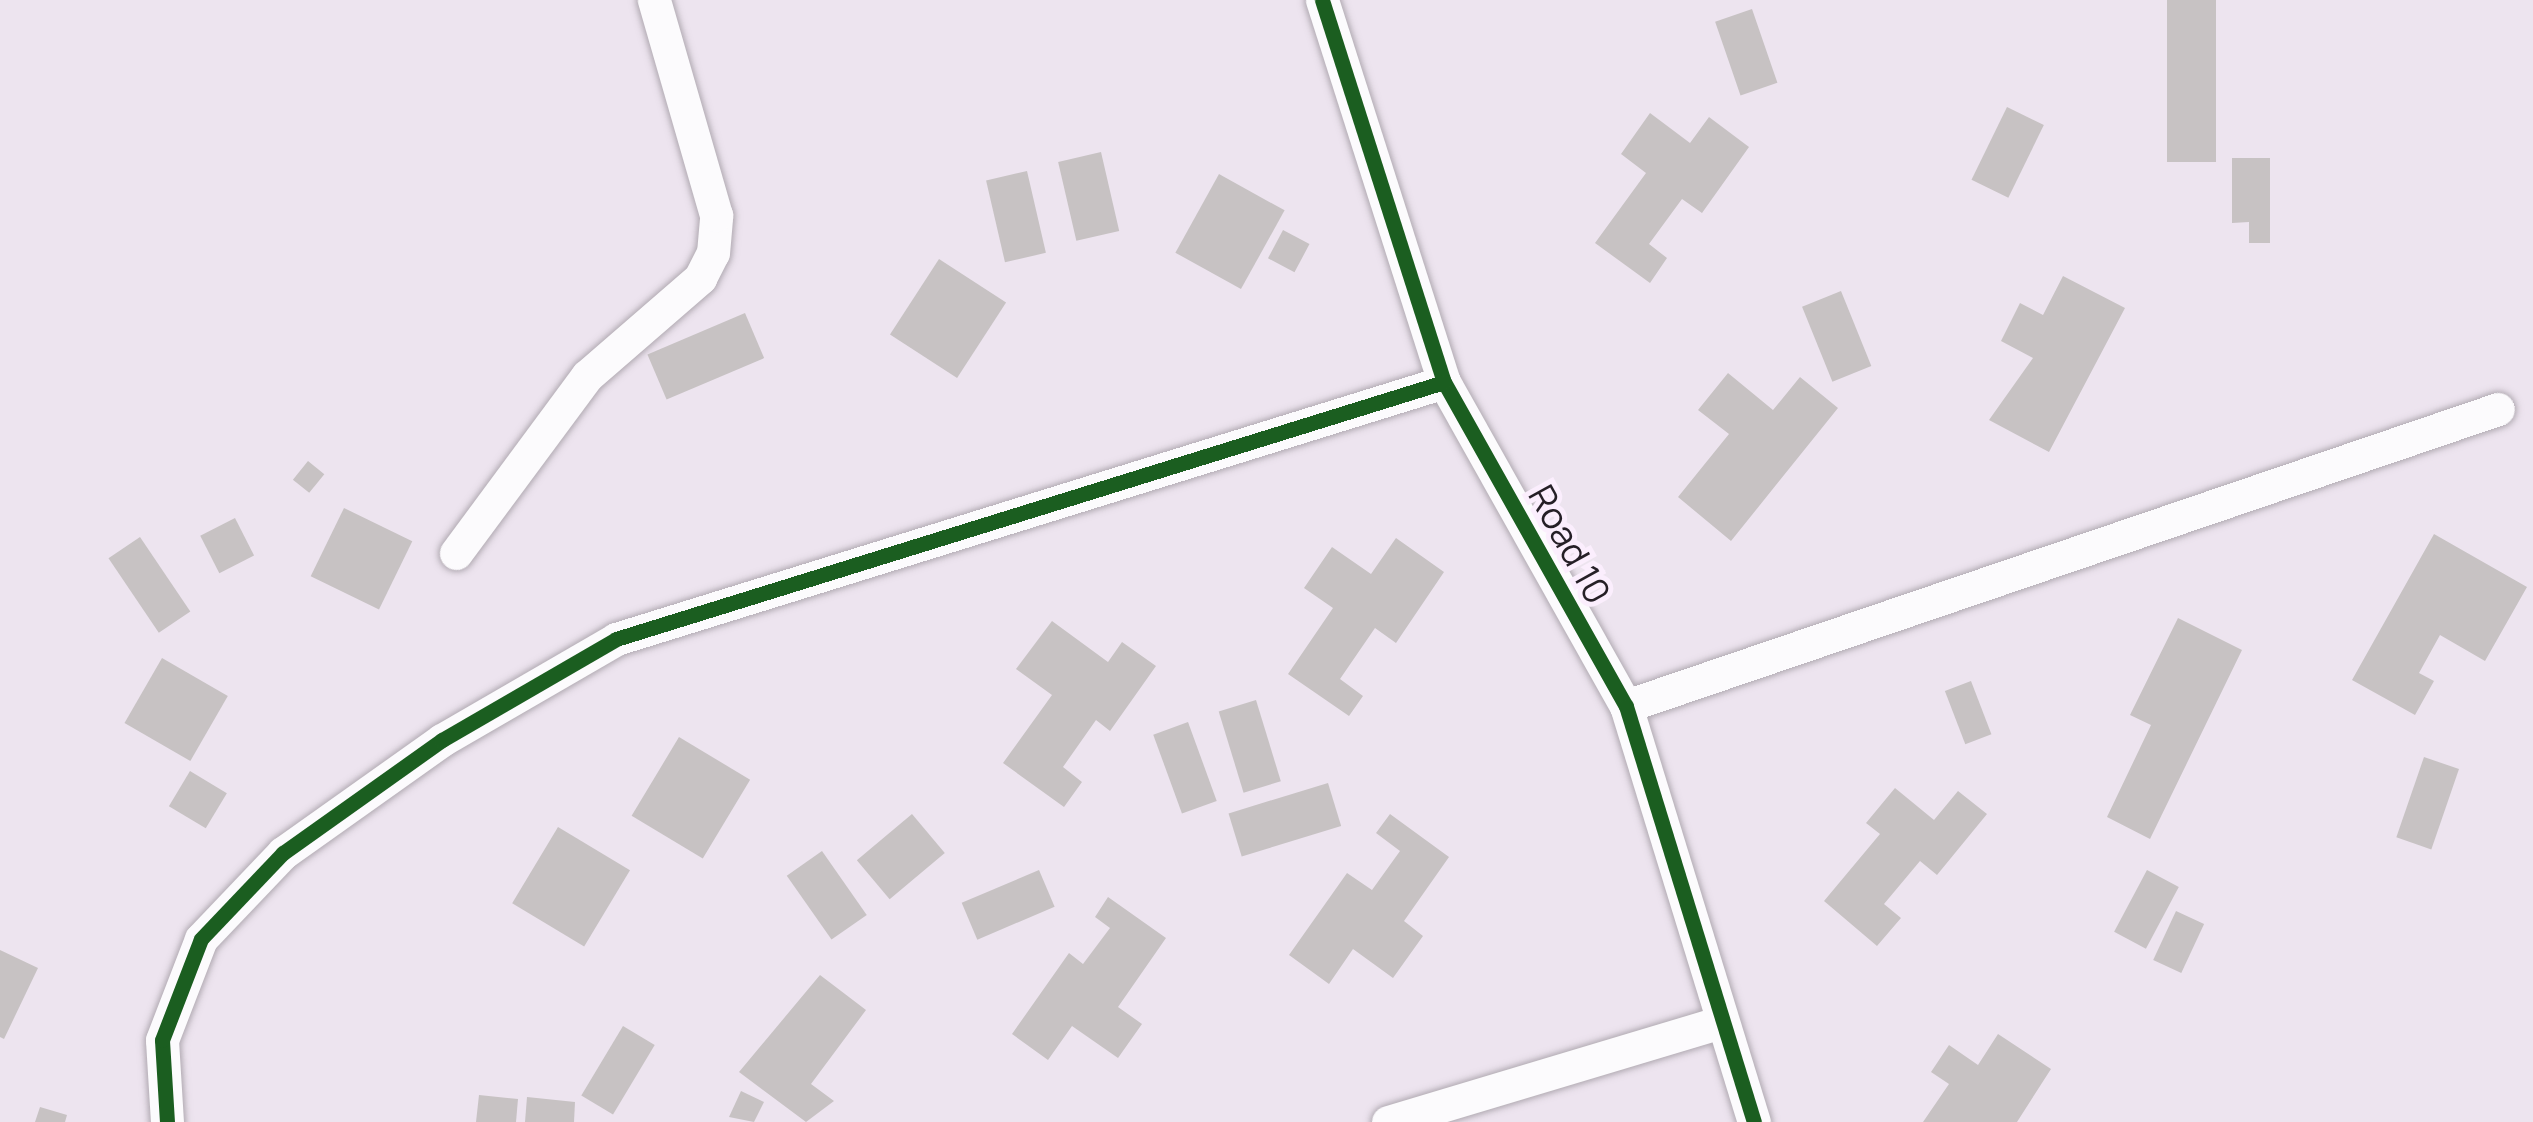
<!DOCTYPE html>
<html>
<head>
<meta charset="utf-8">
<style>
	body { margin:0 }
	#map { position:relative; width:2533px; height:1122px; overflow:hidden; background:#ede4ef; font-family:Manrope,sans-serif }
	div>[style] { position:absolute }
	[style*='--x'] { left:calc(var(--x)*1px); top:calc(var(--y)*1px); width:calc(var(--w)*1px); rotate:calc(var(--a)*1deg) }
	.building>* { inset:0; background:#c7c2c3; transform-origin:0 0 }
	.roads { filter:drop-shadow(0 0 3px #b1aab2) drop-shadow(0 0 3px #b1aab2) }
	.street>* { height:33px; margin:-16.5px; padding:0 16.5px; transform-origin:16.5px; border-radius:16.5px; background:#fcfbfd }
	.cycleway>* { height:15px; margin:-7.5px; padding:0 7.5px; transform-origin:7.5px; border-radius:7.5px; background:#1b5e20 }
	span { translate:-50% -50%; white-space:nowrap; text-align:center; line-height:1.15; -webkit-text-stroke:10px #fbeefd; paint-order:stroke }
	.street-label { font-size:36px; color:#251f26 }
</style>
</head>
<body>
<div id="map">
	<div class="building">
		<i style="left:2167px;top:0;width:49px;height:162px"></i>
		<i style="left:1752px;top:9px;width:78px;height:39px;rotate:71deg"></i>
		<i style="left:2007px;top:107px;width:41px;height:81px;rotate:26deg"></i>
		<i style="clip-path:polygon(1650px 113px,1690px 143px,1709px 117px,1749px 147px,1702px 213px,1682px 199px,1649px 244px,1667px 258px,1650px 283px,1595px 243px,1646px 173px,1621px 154px)"></i>
		<i style="left:1101px;top:152px;width:81px;height:44px;rotate:77deg"></i>
		<i style="clip-path:polygon(2232px 158px,2270px 158px,2270px 243px,2249px 243px,2249px 222px,2232px 223px)"></i>
		<i style="left:1027px;top:171px;width:84px;height:42px;rotate:77deg"></i>
		<i style="left:1219px;top:174px;width:75px;height:90px;rotate:29deg"></i>
		<i style="left:1283px;top:230px;width:30px;height:32px;rotate:28deg"></i>
		<i style="left:939px;top:259px;width:80px;height:90px;rotate:33deg"></i>
		<i style="clip-path:polygon(2063px 276px,2125px 308px,2049px 452px,1989px 420px,2033px 358px,2001px 341px,2020px 303px,2043px 315px)"></i>
		<i style="left:1841px;top:291px;width:81px;height:42px;rotate:68deg"></i>
		<i style="left:745px;top:313px;width:49px;height:106px;rotate:67deg"></i>
		<i style="clip-path:polygon(1728px 373px,1773px 410px,1800px 377px,1838px 408px,1731px 541px,1678px 497px,1729px 434px,1698px 410px)"></i>
		<i style="left:308px;top:461px;width:21px;height:24px;rotate:39deg"></i>
		<i style="left:344px;top:508px;width:76px;height:76px;rotate:26deg"></i>
		<i style="left:235px;top:518px;width:42px;height:39px;rotate:63deg"></i>
		<i style="clip-path:polygon(2434px 534px,2527px 587px,2485px 661px,2440px 635px,2419px 673px,2434px 681px,2415px 715px,2352px 680px)"></i>
		<i style="left:140px;top:537px;width:90px;height:38px;rotate:56deg"></i>
		<i style="clip-path:polygon(1396px 538px,1444px 572px,1396px 643px,1375px 628px,1340px 679px,1363px 696px,1349px 716px,1288px 674px,1333px 608px,1304px 588px,1332px 547px,1371px 574px)"></i>
		<i style="clip-path:polygon(2178px 618px,2242px 650px,2150px 839px,2107px 817px,2151px 725px,2130px 715px)"></i>
		<i style="clip-path:polygon(1052px 621px,1108px 662px,1122px 642px,1156px 666px,1110px 731px,1096px 720px,1063px 767px,1082px 782px,1064px 807px,1003px 763px,1052px 695px,1016px 669px)"></i>
		<i style="left:162px;top:658px;width:76px;height:75px;rotate:30deg"></i>
		<i style="left:1971px;top:681px;width:57px;height:28px;rotate:69deg"></i>
		<i style="left:1256px;top:700px;width:85px;height:39px;rotate:73deg"></i>
		<i style="left:1188px;top:722px;width:84px;height:37px;rotate:70deg"></i>
		<i style="left:679px;top:737px;width:83px;height:92px;rotate:31deg"></i>
		<i style="left:2424px;top:757px;width:37px;height:85px;rotate:19deg"></i>
		<i style="left:190px;top:771px;width:43px;height:41px;rotate:31deg"></i>
		<i style="left:1328px;top:783px;width:45px;height:104px;rotate:73deg"></i>
		<i style="clip-path:polygon(1895px 788px,1934px 820px,1958px 791px,1987px 814px,1937px 875px,1920px 861px,1884px 904px,1901px 918px,1877px 946px,1824px 901px,1880px 834px,1866px 823px)"></i>
		<i style="left:912px;top:814px;width:51px;height:72px;rotate:50deg"></i>
		<i style="clip-path:polygon(1390px 814px,1449px 857px,1404px 921px,1423px 936px,1393px 978px,1353px 949px,1329px 984px,1289px 955px,1347px 873px,1372px 890px,1400px 851px,1376px 833px)"></i>
		<i style="left:558px;top:827px;width:84px;height:89px;rotate:31deg"></i>
		<i style="left:822px;top:851px;width:78px;height:43px;rotate:55deg"></i>
		<i style="left:1039px;top:870px;width:40px;height:84px;rotate:67deg"></i>
		<i style="left:2147px;top:870px;width:36px;height:70px;rotate:28deg"></i>
		<i style="clip-path:polygon(1108px 897px,1166px 938px,1118px 1007px,1142px 1024px,1118px 1058px,1072px 1026px,1048px 1060px,1012px 1034px,1069px 953px,1083px 964px,1110px 928px,1095px 917px)"></i>
		<i style="left:2176px;top:911px;width:31px;height:54px;rotate:25deg"></i>
		<i style="clip-path:polygon(0 950px,38px 968px,4px 1039px,0 1037px)"></i>
		<i style="clip-path:polygon(820px 975px,866px 1010px,811px 1084px,834px 1101px,806px 1122px,739px 1072px)"></i>
		<i style="left:623px;top:1026px;width:37px;height:81px;rotate:31deg"></i>
		<i style="clip-path:polygon(1998px 1034px,2051px 1069px,2017px 1122px,1923px 1122px,1949px 1084px,1931px 1072px,1949px 1045px,1978px 1065px)"></i>
		<i style="clip-path:polygon(741px 1091px,764px 1102px,754px 1122px,729px 1117px)"></i>
		<i style="clip-path:polygon(479px 1095px,518px 1099px,516px 1122px,476px 1122px)"></i>
		<i style="clip-path:polygon(527px 1097px,575px 1102px,574px 1122px,525px 1122px)"></i>
		<i style="clip-path:polygon(40px 1107px,67px 1115px,65px 1122px,35px 1122px)"></i>
	</div>
	<div class="roads">
		<div class="street">
			<i style="--x:1322;--y:0;--w:401;--a:72.3"></i>
			<i style="--x:1444;--y:382;--w:372;--a:60.7"></i>
			<i style="--x:1626;--y:706;--w:435;--a:72.9"></i>
			<i style="--x:456;--y:553;--w:220;--a:-53.5"></i>
			<i style="--x:587;--y:376;--w:150;--a:-40.9"></i>
			<i style="--x:700;--y:278;--w:28;--a:-63"></i>
			<i style="--x:713;--y:253;--w:38;--a:-85"></i>
			<i style="--x:716;--y:215;--w:224;--a:-106.1"></i>
			<i style="--x:1626;--y:706;--w:921;--a:-18.81"></i>
			<i style="--x:167;--y:1122;--w:82;--a:-93.5"></i>
			<i style="--x:162;--y:1040;--w:108;--a:-68.9"></i>
			<i style="--x:201;--y:939;--w:119;--a:-46.4"></i>
			<i style="--x:283;--y:853;--w:195;--a:-35.4"></i>
			<i style="--x:442;--y:740;--w:201;--a:-30.1"></i>
			<i style="--x:616;--y:639;--w:867;--a:-17.24"></i>
			<i style="--x:1388;--y:1122;--w:348;--a:-16.7"></i>
		</div>
	</div>
	<div class="cycleway">
		<i style="--x:1322;--y:0;--w:401;--a:72.3"></i>
		<i style="--x:1444;--y:382;--w:372;--a:60.7"></i>
		<i style="--x:1626;--y:706;--w:435;--a:72.9"></i>
		<i style="--x:167;--y:1122;--w:82;--a:-93.5"></i>
		<i style="--x:162;--y:1040;--w:108;--a:-68.9"></i>
		<i style="--x:201;--y:939;--w:119;--a:-46.4"></i>
		<i style="--x:283;--y:853;--w:195;--a:-35.4"></i>
		<i style="--x:442;--y:740;--w:201;--a:-30.1"></i>
		<i style="--x:616;--y:639;--w:867;--a:-17.24"></i>
	</div>
	<div class="street-label">
		<span style="left:1570px;top:544px;rotate:61deg">Road 10</span>
	</div>
</div>
</body>
</html>
